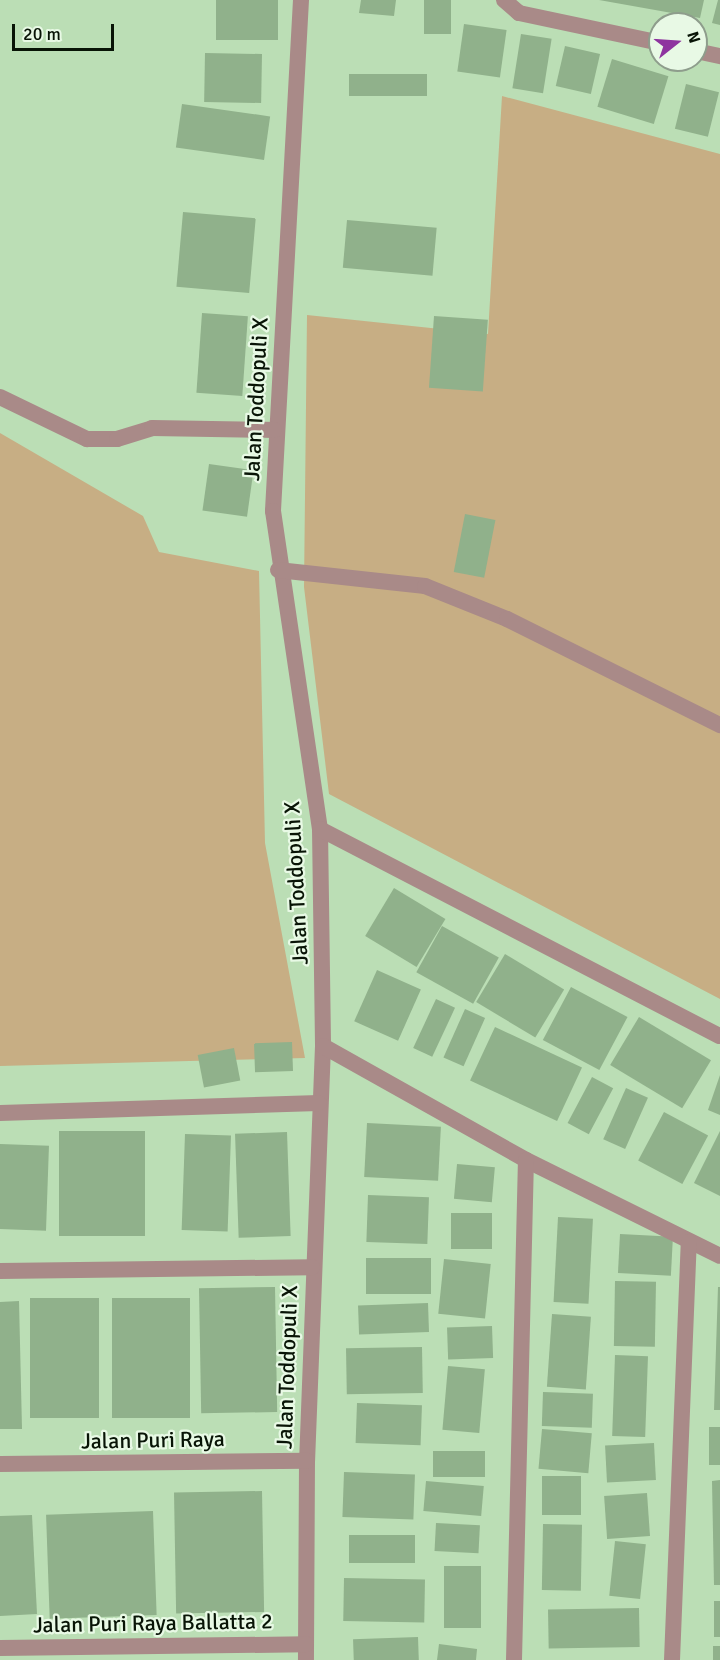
<!DOCTYPE html>
<html>
<head>
<meta charset="utf-8">
<style>
	body { margin:0 }
	#map { position:relative; width:720px; height:1660px; overflow:hidden; background:#bbdeb5; font-family:Signika,sans-serif }
	div>[style] { position:absolute }
	[style*='--x'] { left:calc(var(--x)*1px); top:calc(var(--y)*1px); width:calc(var(--w)*1px); rotate:calc(var(--a)*1deg) }
	.green>* { inset:0; background:#c7ae84 }
	.building>* { inset:0; background:#90b18b; transform-origin:0 0 }
	.minor>* { height:16px; margin:-8px; padding:0 8px; transform-origin:8px; border-radius:8px; background:#a98a88 }
	span { translate:-50% -50%; white-space:nowrap; text-align:center; line-height:1.15; -webkit-text-stroke:4.5px #e8f9e5; paint-order:stroke }
	.street-label { font-size:22px; color:#081406 }
	.north { position:absolute; left:648px; top:12px; width:60px; height:60px; box-sizing:border-box; background:#e8f9e5; border:2px solid #8e9d8c; border-radius:50%; rotate:73deg; font-size:16px; font-weight:700; line-height:24px; text-align:center; color:#081406 }
	.north::after { content:''; display:block; margin:auto; width:21px; height:27px; background:#8e349f; clip-path:polygon(50% 0,100% 100%,50% 72%,0 100%) }
	.scale { position:absolute; left:12px; top:24px; width:102px; height:27px; box-sizing:border-box; border:3px solid #081406; border-top:0; padding-left:8px; font-size:18px; line-height:21px; white-space:nowrap; color:#081406; -webkit-text-stroke:4px #e8f9e5; paint-order:stroke }
</style>
</head>
<body>
<div id="map">
	<div class="green">
		<i style="clip-path:polygon(502px 96px,720px 154px,720px 999px,329px 794px,304px 587px,307px 315px,488px 334px)"></i>
		<i style="clip-path:polygon(0 433px,143px 516px,159px 552px,259px 571px,265px 843px,305px 1058px,0 1066px)"></i>
	</div>
	<div class="building">
		<i style="left:216px;top:0;width:62px;height:40px"></i>
		<i style="clip-path:polygon(361px 0,396px 0,394px 16px,359px 13px)"></i>
		<i style="left:424px;top:0;width:27px;height:34px"></i>
		<i style="clip-path:polygon(599px 0,704px 0,700px 18px)"></i>
		<i style="clip-path:polygon(718px 0,720px 0,720px 25px,712px 23px)"></i>
		<i style="left:464px;top:24px;width:43px;height:48px;rotate:8deg"></i>
		<i style="left:521px;top:34px;width:31px;height:55px;rotate:9deg"></i>
		<i style="left:565px;top:46px;width:36px;height:41px;rotate:13deg"></i>
		<i style="left:205px;top:53px;width:57px;height:49px;rotate:1deg"></i>
		<i style="left:612px;top:59px;width:59px;height:50px;rotate:17deg"></i>
		<i style="left:427px;top:74px;width:22px;height:78px;rotate:90deg"></i>
		<i style="left:686px;top:84px;width:34px;height:46px;rotate:14deg"></i>
		<i style="left:182px;top:104px;width:89px;height:44px;rotate:8deg"></i>
		<i style="left:183px;top:212px;width:73px;height:75px;rotate:5deg"></i>
		<i style="left:347px;top:220px;width:90px;height:48px;rotate:5deg"></i>
		<i style="left:202px;top:313px;width:46px;height:80px;rotate:4deg"></i>
		<i style="left:434px;top:316px;width:54px;height:72px;rotate:4deg"></i>
		<i style="left:209px;top:464px;width:45px;height:47px;rotate:8deg"></i>
		<i style="left:465px;top:514px;width:31px;height:59px;rotate:11deg"></i>
		<i style="left:394px;top:888px;width:60px;height:56px;rotate:31deg"></i>
		<i style="left:442px;top:926px;width:65px;height:53px;rotate:29deg"></i>
		<i style="left:505px;top:954px;width:69px;height:56px;rotate:31deg"></i>
		<i style="left:377px;top:970px;width:48px;height:56px;rotate:24deg"></i>
		<i style="left:571px;top:987px;width:64px;height:60px;rotate:28deg"></i>
		<i style="left:436px;top:999px;width:21px;height:54px;rotate:25deg"></i>
		<i style="left:465px;top:1009px;width:22px;height:53px;rotate:24deg"></i>
		<i style="left:639px;top:1017px;width:84px;height:56px;rotate:31deg"></i>
		<i style="left:495px;top:1027px;width:96px;height:59px;rotate:25deg"></i>
		<i style="left:292px;top:1042px;width:29px;height:38px;rotate:88deg"></i>
		<i style="left:234px;top:1048px;width:33px;height:37px;rotate:79deg"></i>
		<i style="clip-path:polygon(720px 1075px,720px 1115px,708px 1110px)"></i>
		<i style="left:592px;top:1077px;width:24px;height:52px;rotate:28deg"></i>
		<i style="left:626px;top:1088px;width:24px;height:56px;rotate:24deg"></i>
		<i style="left:664px;top:1112px;width:50px;height:55px;rotate:28deg"></i>
		<i style="left:367px;top:1123px;width:74px;height:54px;rotate:3deg"></i>
		<i style="left:59px;top:1131px;width:86px;height:105px"></i>
		<i style="clip-path:polygon(720px 1131px,720px 1196px,694px 1183px)"></i>
		<i style="left:287px;top:1132px;width:104px;height:52px;rotate:88deg"></i>
		<i style="left:185px;top:1134px;width:46px;height:96px;rotate:2deg"></i>
		<i style="left:0;top:1144px;width:49px;height:85px;rotate:2deg"></i>
		<i style="left:457px;top:1164px;width:38px;height:35px;rotate:5deg"></i>
		<i style="left:368px;top:1195px;width:61px;height:47px;rotate:2deg"></i>
		<i style="left:451px;top:1213px;width:41px;height:36px"></i>
		<i style="left:558px;top:1217px;width:35px;height:85px;rotate:3deg"></i>
		<i style="left:620px;top:1234px;width:53px;height:39px;rotate:3deg"></i>
		<i style="left:431px;top:1258px;width:36px;height:65px;rotate:90deg"></i>
		<i style="left:444px;top:1259px;width:47px;height:55px;rotate:6deg"></i>
		<i style="left:615px;top:1281px;width:41px;height:65px;rotate:1deg"></i>
		<i style="left:275px;top:1287px;width:125px;height:76px;rotate:89deg"></i>
		<i style="clip-path:polygon(718px 1287px,720px 1287px,720px 1410px,714px 1410px)"></i>
		<i style="left:99px;top:1298px;width:120px;height:69px;rotate:90deg"></i>
		<i style="left:112px;top:1298px;width:78px;height:120px"></i>
		<i style="clip-path:polygon(19px 1301px,22px 1429px,0 1429px,0 1302px)"></i>
		<i style="left:428px;top:1303px;width:29px;height:70px;rotate:88deg"></i>
		<i style="left:552px;top:1314px;width:39px;height:73px;rotate:4deg"></i>
		<i style="left:492px;top:1326px;width:32px;height:45px;rotate:88deg"></i>
		<i style="left:422px;top:1347px;width:46px;height:76px;rotate:89deg"></i>
		<i style="left:615px;top:1355px;width:33px;height:81px;rotate:2deg"></i>
		<i style="left:448px;top:1366px;width:37px;height:64px;rotate:5deg"></i>
		<i style="left:543px;top:1392px;width:50px;height:34px;rotate:2deg"></i>
		<i style="left:357px;top:1403px;width:65px;height:40px;rotate:2deg"></i>
		<i style="left:709px;top:1427px;width:11px;height:38px"></i>
		<i style="left:542px;top:1429px;width:50px;height:40px;rotate:5deg"></i>
		<i style="left:654px;top:1443px;width:37px;height:49px;rotate:87deg"></i>
		<i style="left:485px;top:1451px;width:26px;height:52px;rotate:90deg"></i>
		<i style="left:344px;top:1472px;width:71px;height:45px;rotate:2deg"></i>
		<i style="left:542px;top:1476px;width:39px;height:39px"></i>
		<i style="clip-path:polygon(720px 1480px,720px 1585px,714px 1585px,712px 1481px)"></i>
		<i style="left:426px;top:1481px;width:58px;height:30px;rotate:5deg"></i>
		<i style="left:262px;top:1491px;width:121px;height:88px;rotate:89deg"></i>
		<i style="left:647px;top:1493px;width:43px;height:43px;rotate:86deg"></i>
		<i style="left:153px;top:1511px;width:104px;height:107px;rotate:88deg"></i>
		<i style="clip-path:polygon(32px 1515px,37px 1614px,0 1616px,0 1516px)"></i>
		<i style="left:436px;top:1523px;width:44px;height:28px;rotate:3deg"></i>
		<i style="left:543px;top:1524px;width:39px;height:66px;rotate:1deg"></i>
		<i style="left:349px;top:1535px;width:66px;height:28px"></i>
		<i style="left:615px;top:1541px;width:31px;height:55px;rotate:6deg"></i>
		<i style="left:444px;top:1566px;width:37px;height:62px"></i>
		<i style="left:344px;top:1578px;width:81px;height:43px;rotate:1deg"></i>
		<i style="left:714px;top:1601px;width:6px;height:36px"></i>
		<i style="left:639px;top:1608px;width:39px;height:91px;rotate:89deg"></i>
		<i style="left:418px;top:1637px;width:23px;height:65px;rotate:88deg"></i>
		<i style="clip-path:polygon(439px 1644px,477px 1649px,476px 1660px,437px 1660px)"></i>
		<i style="left:713px;top:1646px;width:7px;height:14px"></i>
	</div>
	<div class="minor">
		<i style="--x:301;--y:0;--w:512;--a:93.14"></i>
		<i style="--x:273;--y:511;--w:321;--a:81.6"></i>
		<i style="--x:320;--y:829;--w:217;--a:89.2"></i>
		<i style="--x:323;--y:1046;--w:415;--a:92.2"></i>
		<i style="--x:307;--y:1461;--w:199;--a:90.3"></i>
		<i style="--x:504;--y:0;--w:20;--a:41"></i>
		<i style="--x:519;--y:13;--w:144;--a:12"></i>
		<i style="--x:696;--y:51;--w:25;--a:12"></i>
		<i style="--x:0;--y:397;--w:97;--a:25.8"></i>
		<i style="--x:87;--y:439;--w:30;--a:0"></i>
		<i style="--x:117;--y:439;--w:37;--a:-17"></i>
		<i style="--x:152;--y:428;--w:122;--a:0.9"></i>
		<i style="--x:278;--y:570;--w:148;--a:6.2"></i>
		<i style="--x:425;--y:586;--w:88;--a:21.9"></i>
		<i style="--x:507;--y:619;--w:238;--a:26.5"></i>
		<i style="--x:320;--y:829;--w:450;--a:27.4"></i>
		<i style="--x:323;--y:1046;--w:233;--a:29.3"></i>
		<i style="--x:526;--y:1160;--w:216;--a:26.3"></i>
		<i style="--x:0;--y:1113;--w:319;--a:-1.8"></i>
		<i style="--x:0;--y:1271;--w:312;--a:-0.7"></i>
		<i style="--x:0;--y:1464;--w:307;--a:-0.6"></i>
		<i style="--x:0;--y:1648;--w:306;--a:-0.7"></i>
		<i style="--x:514;--y:1660;--w:500;--a:-88.63"></i>
		<i style="--x:672;--y:1660;--w:418;--a:-87.7"></i>
	</div>
	<div class="street-label">
		<span style="left:256px;top:399px;rotate:-87deg">Jalan Toddopuli X</span>
		<span style="left:296px;top:883px;rotate:-93deg">Jalan Toddopuli X</span>
		<span style="left:287px;top:1367px;rotate:-88deg">Jalan Toddopuli X</span>
		<span style="left:153px;top:1440px;rotate:-1deg">Jalan Puri Raya</span>
		<span style="left:153px;top:1623px;rotate:-1deg">Jalan Puri Raya Ballatta 2</span>
	</div>
	<div class="north">N</div>
	<div class="scale">20 m</div>
</div>
</body>
</html>
